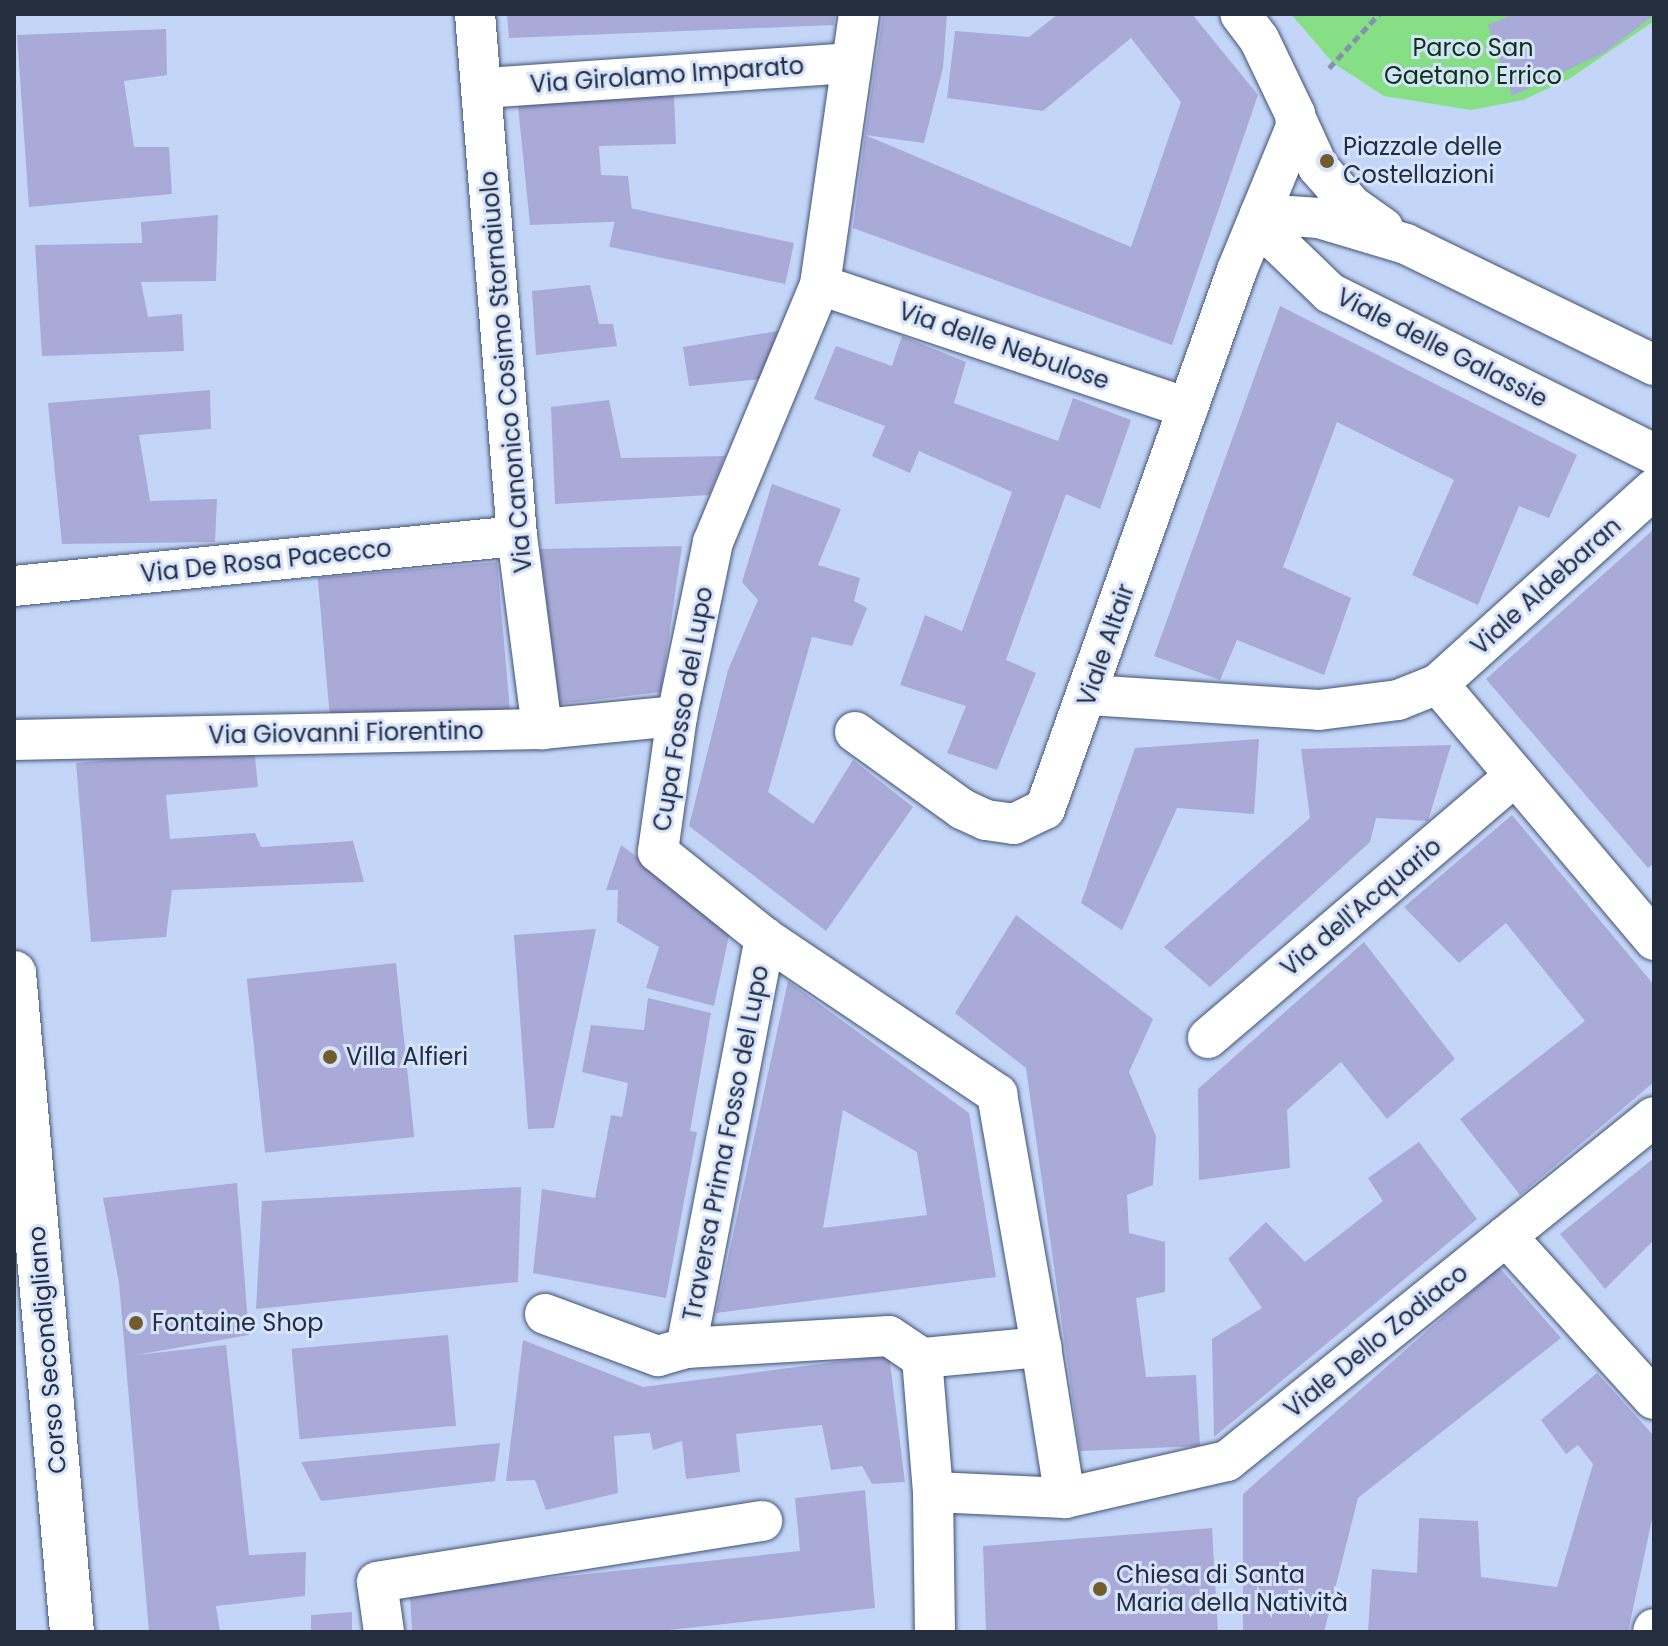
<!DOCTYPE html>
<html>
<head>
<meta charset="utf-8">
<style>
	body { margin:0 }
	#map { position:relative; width:1668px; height:1646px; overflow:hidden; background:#c4d6f8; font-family:Poppins,sans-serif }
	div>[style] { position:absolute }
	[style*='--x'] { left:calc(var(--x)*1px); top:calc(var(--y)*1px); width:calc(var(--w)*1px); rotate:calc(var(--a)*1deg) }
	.green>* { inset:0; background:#86de85 }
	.building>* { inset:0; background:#a9aad7; transform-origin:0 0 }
	.path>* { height:5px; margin-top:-2.5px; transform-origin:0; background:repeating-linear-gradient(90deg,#8492ad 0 8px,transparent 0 12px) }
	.roads { filter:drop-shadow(0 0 2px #415377) drop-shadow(0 0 2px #415377) }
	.minor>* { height:40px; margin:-20px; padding:0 20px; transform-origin:20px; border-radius:20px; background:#fff }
	.major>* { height:44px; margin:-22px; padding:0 22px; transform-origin:22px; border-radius:22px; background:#fff }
	.dots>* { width:22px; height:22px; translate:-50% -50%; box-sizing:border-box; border:4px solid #d6e3fd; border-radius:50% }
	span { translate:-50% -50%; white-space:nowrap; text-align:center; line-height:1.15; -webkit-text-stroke:6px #d6e3fd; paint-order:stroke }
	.park-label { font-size:24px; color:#0c340e }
	.street-label { font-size:24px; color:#252e3e }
	.poi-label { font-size:24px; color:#252e3e }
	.left { translate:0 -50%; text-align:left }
	.frame { position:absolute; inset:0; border:16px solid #252e3e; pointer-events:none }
</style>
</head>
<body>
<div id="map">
	<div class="green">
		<i style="clip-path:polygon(1291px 14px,1654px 14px,1654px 21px,1569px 79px,1523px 100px,1471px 110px,1384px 96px,1333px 63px)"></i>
	</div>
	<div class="building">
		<i style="clip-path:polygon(507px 14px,835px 14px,834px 25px,509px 38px)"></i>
		<i style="clip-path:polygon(883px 14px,947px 14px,943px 68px,924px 143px,865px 135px,1131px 247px,1181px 102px,1131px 38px,1043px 111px,947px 98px,955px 31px,1029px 37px,1058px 14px,1192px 14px,1258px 95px,1172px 345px,853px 228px,865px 135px)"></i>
		<i style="clip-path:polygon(1514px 14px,1654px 14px,1654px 15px,1604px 53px,1512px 96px,1488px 25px)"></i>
		<i style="clip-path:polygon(166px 29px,167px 75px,124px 81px,134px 147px,169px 147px,172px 194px,29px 207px,17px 35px)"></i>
		<i style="clip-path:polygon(674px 95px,676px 144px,599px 146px,601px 175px,628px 176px,633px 221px,530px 225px,518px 106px)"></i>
		<i style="clip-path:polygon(218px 215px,216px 281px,141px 282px,148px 317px,182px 314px,184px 351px,42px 356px,35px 245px,142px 243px,141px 222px)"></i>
		<i style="left:794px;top:243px;width:42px;height:180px;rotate:102deg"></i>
		<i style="clip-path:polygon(590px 285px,599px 324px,613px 324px,617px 346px,536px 355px,532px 291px)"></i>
		<i style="clip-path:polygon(1280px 306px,1577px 455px,1549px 518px,1519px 506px,1478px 605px,1412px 575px,1454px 480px,1337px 422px,1283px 567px,1351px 598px,1324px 675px,1237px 640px,1220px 680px,1154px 656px)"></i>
		<i style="clip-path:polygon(778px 331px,762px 379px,689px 386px,683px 347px)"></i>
		<i style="clip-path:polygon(902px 336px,966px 362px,954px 403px,1058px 441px,1073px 398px,1131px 420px,1100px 509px,1066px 494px,1006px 660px,1036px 673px,997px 770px,947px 753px,966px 706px,900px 685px,925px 615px,962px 631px,1012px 492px,919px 451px,910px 473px,872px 456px,885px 426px,814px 399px,836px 346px,892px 366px)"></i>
		<i style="clip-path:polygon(210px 390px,211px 429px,139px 435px,150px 501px,217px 499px,215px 542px,62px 544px,48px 403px)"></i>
		<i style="clip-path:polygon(609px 400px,621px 458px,725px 456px,709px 495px,555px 504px,551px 407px)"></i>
		<i style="clip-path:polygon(772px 484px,841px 509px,818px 565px,860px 578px,854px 601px,867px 608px,852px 646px,812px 637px,768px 792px,813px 824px,853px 760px,913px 807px,826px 931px,689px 826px,728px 670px,758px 600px,742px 582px)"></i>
		<i style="clip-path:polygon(1654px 529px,1654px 863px,1648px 868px,1486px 679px)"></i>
		<i style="clip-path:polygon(682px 546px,661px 692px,559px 704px,540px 549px)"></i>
		<i style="left:497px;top:562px;width:149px;height:180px;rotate:85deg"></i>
		<i style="clip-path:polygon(1259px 739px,1254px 814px,1177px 808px,1122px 930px,1081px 903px,1135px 748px)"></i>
		<i style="clip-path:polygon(1451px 745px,1428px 821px,1376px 818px,1370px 842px,1210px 987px,1164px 947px,1310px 818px,1301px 749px)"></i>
		<i style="clip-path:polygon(254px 747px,258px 787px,166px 795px,170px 839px,255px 833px,261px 847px,353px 841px,364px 882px,172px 890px,166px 937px,91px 942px,76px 763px)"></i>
		<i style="clip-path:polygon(1512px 815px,1654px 985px,1654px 1082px,1520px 1195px,1460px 1119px,1585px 1021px,1506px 923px,1459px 963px,1404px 907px)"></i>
		<i style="clip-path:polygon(621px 845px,731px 926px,714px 1006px,646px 988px,659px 947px,617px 922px,618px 890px,606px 890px)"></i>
		<i style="clip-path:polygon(1016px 915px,1153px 1019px,1129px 1072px,1156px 1136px,1153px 1185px,1127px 1195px,1129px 1233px,1165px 1242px,1165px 1292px,1136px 1298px,1146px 1377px,1196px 1375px,1200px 1446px,1080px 1451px,1026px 1068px,955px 1013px)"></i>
		<i style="clip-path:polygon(596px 929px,554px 1128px,528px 1129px,514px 935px)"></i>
		<i style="clip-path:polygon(1364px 942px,1455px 1059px,1387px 1119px,1341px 1062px,1287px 1110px,1290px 1168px,1199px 1180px,1198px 1089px)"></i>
		<i style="left:396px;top:963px;width:175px;height:150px;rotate:84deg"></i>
		<i style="clip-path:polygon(evenodd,788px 981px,969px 1113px,996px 1277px,716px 1313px,788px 981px,843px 1110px,917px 1152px,927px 1215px,823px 1228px,843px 1110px)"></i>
		<i style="clip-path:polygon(648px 998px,711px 1013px,690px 1131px,697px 1132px,666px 1298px,533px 1273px,542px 1189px,595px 1198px,611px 1115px,622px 1117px,628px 1083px,582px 1072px,591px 1025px,644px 1030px)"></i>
		<i style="clip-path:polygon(1419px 1142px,1477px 1219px,1214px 1437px,1212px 1339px,1262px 1308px,1228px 1259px,1266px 1222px,1305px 1262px,1383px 1201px,1368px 1178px)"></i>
		<i style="clip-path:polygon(1654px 1158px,1654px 1240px,1605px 1289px,1560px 1234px)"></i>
		<i style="clip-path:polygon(237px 1183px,249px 1335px,136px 1355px,226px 1345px,249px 1555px,306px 1552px,305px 1596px,216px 1606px,220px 1632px,149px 1632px,119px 1283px,103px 1198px)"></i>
		<i style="clip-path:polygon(521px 1187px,518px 1282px,256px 1309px,262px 1201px)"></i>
		<i style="clip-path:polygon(1499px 1267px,1561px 1338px,1358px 1498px,1324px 1632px,1243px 1632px,1243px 1494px)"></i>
		<i style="left:448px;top:1335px;width:91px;height:157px;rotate:85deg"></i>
		<i style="clip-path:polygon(523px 1340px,643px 1387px,889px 1355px,905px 1482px,872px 1484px,862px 1466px,831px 1470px,822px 1425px,736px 1434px,740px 1472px,686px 1479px,682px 1441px,653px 1450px,650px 1433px,614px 1436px,618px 1493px,546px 1510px,535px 1480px,506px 1481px)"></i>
		<i style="clip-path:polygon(1597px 1373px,1654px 1436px,1654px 1510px,1628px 1632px,1368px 1632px,1372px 1569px,1417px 1573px,1419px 1518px,1478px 1521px,1481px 1577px,1557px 1587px,1593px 1464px,1578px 1445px,1566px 1454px,1541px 1420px)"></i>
		<i style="clip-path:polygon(500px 1443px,495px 1481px,321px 1501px,301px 1462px)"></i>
		<i style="clip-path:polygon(865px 1490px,875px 1608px,650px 1632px,412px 1632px,410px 1593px,800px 1551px,795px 1498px)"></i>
		<i style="clip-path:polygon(1212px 1528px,1218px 1632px,986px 1632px,983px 1546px)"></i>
		<i style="clip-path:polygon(352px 1612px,352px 1632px,311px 1632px,311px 1615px)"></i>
	</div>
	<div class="path">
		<i style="--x:1329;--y:68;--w:74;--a:-47.2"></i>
	</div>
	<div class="roads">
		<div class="minor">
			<i style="--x:475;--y:14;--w:524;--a:85.4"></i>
			<i style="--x:517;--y:536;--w:195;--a:82.6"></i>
			<i style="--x:859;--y:14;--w:274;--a:98.2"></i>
			<i style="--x:820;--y:285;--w:278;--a:112.6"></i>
			<i style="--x:713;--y:542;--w:178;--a:101.7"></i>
			<i style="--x:677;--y:716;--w:137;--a:98"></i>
			<i style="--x:658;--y:852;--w:137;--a:38.8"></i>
			<i style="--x:765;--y:938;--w:280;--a:33.9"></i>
			<i style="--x:997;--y:1094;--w:257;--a:80.1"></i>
			<i style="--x:1041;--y:1347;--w:153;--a:81"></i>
			<i style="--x:1065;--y:1498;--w:132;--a:-177.4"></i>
			<i style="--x:933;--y:1492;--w:134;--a:-94.7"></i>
			<i style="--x:922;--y:1358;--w:120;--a:-5.3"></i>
			<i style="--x:484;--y:88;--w:368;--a:-3.9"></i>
			<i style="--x:1297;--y:121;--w:51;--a:65.5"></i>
			<i style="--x:1318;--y:167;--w:52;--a:48.9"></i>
			<i style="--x:1352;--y:206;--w:38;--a:35"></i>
			<i style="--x:1260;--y:214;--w:33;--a:59"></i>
			<i style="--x:1277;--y:242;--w:74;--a:43.9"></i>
			<i style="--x:1330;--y:293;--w:362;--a:26.4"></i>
			<i style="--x:1260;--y:214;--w:59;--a:3.9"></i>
			<i style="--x:1319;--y:218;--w:91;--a:16.6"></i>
			<i style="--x:1406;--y:244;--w:276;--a:26"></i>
			<i style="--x:820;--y:285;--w:388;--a:18.5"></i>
			<i style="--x:14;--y:586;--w:505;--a:-5.68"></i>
			<i style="--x:1438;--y:684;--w:335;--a:49.8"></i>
			<i style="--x:1089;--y:695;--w:230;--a:3.7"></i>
			<i style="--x:1319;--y:710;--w:80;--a:-7.2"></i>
			<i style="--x:1398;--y:700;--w:43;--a:-21.8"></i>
			<i style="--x:1438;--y:684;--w:291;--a:-42.1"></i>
			<i style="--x:855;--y:732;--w:132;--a:35.7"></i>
			<i style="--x:962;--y:809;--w:26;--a:25"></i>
			<i style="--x:986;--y:820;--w:28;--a:8"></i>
			<i style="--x:1014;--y:824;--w:34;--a:-26"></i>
			<i style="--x:1045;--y:809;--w:572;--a:-70.39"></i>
			<i style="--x:1237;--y:270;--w:155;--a:-67.6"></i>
			<i style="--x:1296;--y:127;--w:13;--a:-94"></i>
			<i style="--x:1295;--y:114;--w:83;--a:-115.6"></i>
			<i style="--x:1259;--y:39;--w:31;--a:-127"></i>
			<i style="--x:14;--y:740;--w:528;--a:-1.19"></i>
			<i style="--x:542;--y:729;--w:136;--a:-5.5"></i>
			<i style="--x:1208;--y:1038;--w:404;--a:-40.5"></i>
			<i style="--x:1506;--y:1236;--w:220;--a:47.8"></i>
			<i style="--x:545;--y:1314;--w:121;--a:20.4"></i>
			<i style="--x:658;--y:1356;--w:29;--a:-16"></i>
			<i style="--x:686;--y:1348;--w:203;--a:-3.4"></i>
			<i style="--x:889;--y:1336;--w:40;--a:34"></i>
			<i style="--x:686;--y:1348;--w:418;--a:-79.1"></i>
			<i style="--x:933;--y:1492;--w:140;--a:89.2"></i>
			<i style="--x:1065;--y:1498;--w:166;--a:-12.9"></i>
			<i style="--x:1227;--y:1461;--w:548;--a:-38.86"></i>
			<i style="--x:384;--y:1632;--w:50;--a:-98"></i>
			<i style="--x:377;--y:1582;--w:390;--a:-9"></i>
			<i style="--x:1653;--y:1632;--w:3;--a:-72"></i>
		</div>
		<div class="major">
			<i style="--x:14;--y:973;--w:662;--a:84.97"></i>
		</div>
	</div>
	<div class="dots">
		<i style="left:1327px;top:161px;background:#735c2c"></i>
		<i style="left:330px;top:1057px;background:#735c2c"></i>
		<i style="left:136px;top:1323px;background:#735c2c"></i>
		<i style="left:1100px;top:1589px;background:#735c2c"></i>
	</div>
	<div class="park-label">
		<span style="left:1473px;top:62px">Parco San<br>Gaetano Errico</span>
	</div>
	<div class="street-label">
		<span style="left:667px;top:75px;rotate:-4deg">Via Girolamo Imparato</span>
		<span style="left:1004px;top:346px;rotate:19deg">Via delle Nebulose</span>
		<span style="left:1442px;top:348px;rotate:27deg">Viale delle Galassie</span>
		<span style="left:506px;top:372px;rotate:-95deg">Via Canonico Cosimo Stornaiuolo</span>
		<span style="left:266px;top:561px;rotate:-6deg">Via De Rosa Pacecco</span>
		<span style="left:1546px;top:586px;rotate:-42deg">Viale Aldebaran</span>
		<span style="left:1106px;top:645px;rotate:-71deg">Viale Altair</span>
		<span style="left:683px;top:709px;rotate:-80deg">Cupa Fosso del Lupo</span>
		<span style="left:346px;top:733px;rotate:-1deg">Via Giovanni Fiorentino</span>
		<span style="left:1361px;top:907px;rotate:-40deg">Via dell'Acquario</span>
		<span style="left:726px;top:1143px;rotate:-79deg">Traversa Prima Fosso del Lupo</span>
		<span style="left:1376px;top:1341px;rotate:-39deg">Viale Dello Zodiaco</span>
		<span style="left:47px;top:1350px;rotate:-95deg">Corso Secondigliano</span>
	</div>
	<div class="poi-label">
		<span class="left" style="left:1343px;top:161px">Piazzale delle<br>Costellazioni</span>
		<span class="left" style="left:346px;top:1057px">Villa Alfieri</span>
		<span class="left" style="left:152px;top:1323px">Fontaine Shop</span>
		<span class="left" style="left:1116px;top:1589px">Chiesa di Santa<br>Maria della Natività</span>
	</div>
	<div class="frame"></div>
</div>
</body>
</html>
